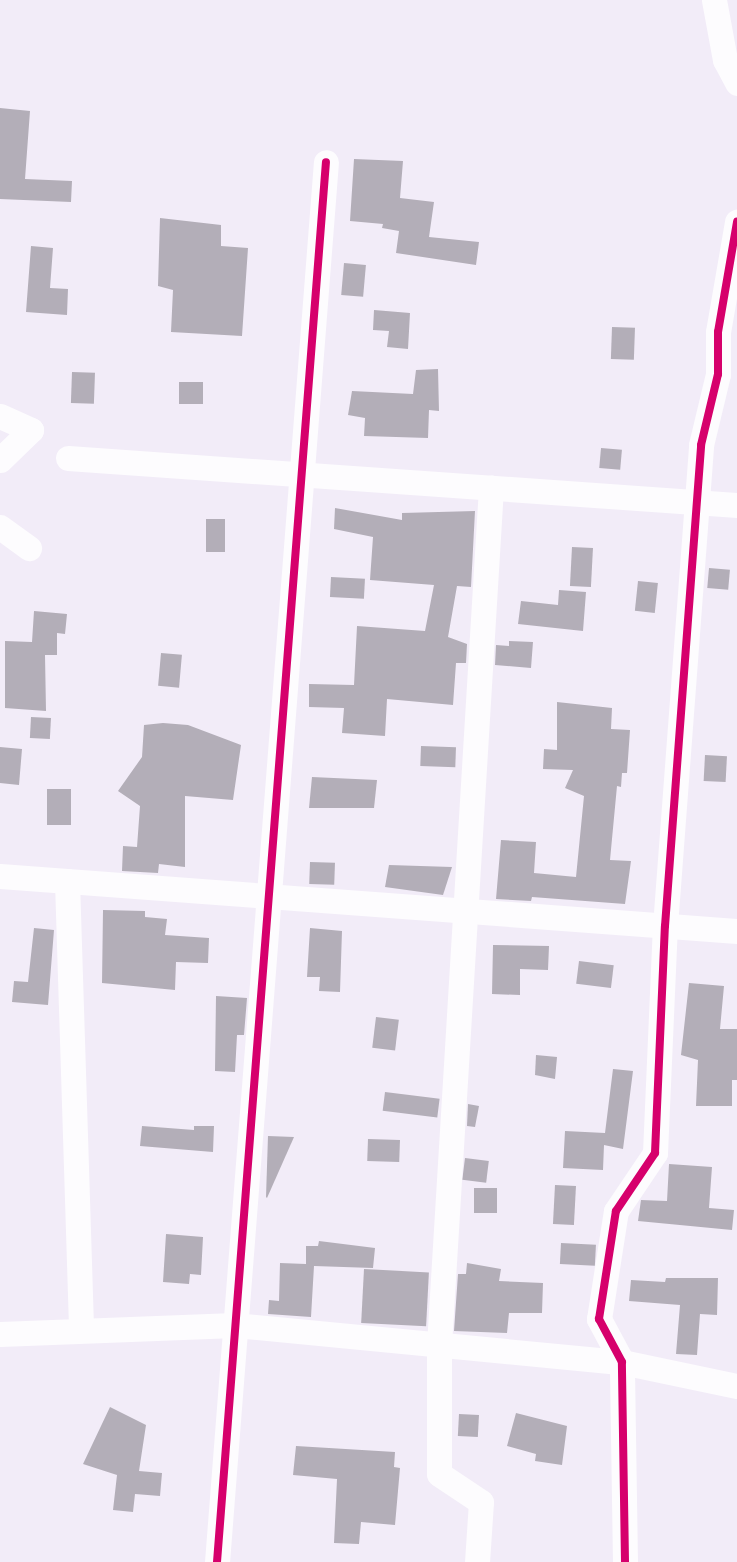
<!DOCTYPE html>
<html>
<head>
<meta charset="utf-8">
<style>
	body { margin:0 }
	#map { position:relative; width:737px; height:1562px; overflow:hidden; background:#f2ecf8; font-family:"PT Sans Narrow",sans-serif }
	div>[style] { position:absolute }
	[style*='--x'] { left:calc(var(--x)*1px); top:calc(var(--y)*1px); width:calc(var(--w)*1px); rotate:calc(var(--a)*1deg) }
	.building>* { inset:0; background:#b3aeb8; transform-origin:0 0 }
	.street>* { height:25px; margin:-12.5px; padding:0 12.5px; transform-origin:12.5px; border-radius:12.5px; background:#fdfcfe }
	.cycleway>* { height:8px; margin:-4px; padding:0 4px; transform-origin:4px; border-radius:4px; background:#d6006c }
	span { translate:-50% -50%; white-space:nowrap; text-align:center; line-height:1.15; -webkit-text-stroke:5px #fbf8fd; paint-order:stroke }
</style>
</head>
<body>
<div id="map">
	<div class="building">
		<i style="clip-path:polygon(0 108px,30px 111px,25px 179px,72px 181px,71px 202px,0 199px)"></i>
		<i style="clip-path:polygon(354px 159px,403px 161px,400px 198px,434px 202px,429px 237px,479px 242px,476px 265px,396px 253px,399px 231px,382px 228px,383px 224px,350px 221px)"></i>
		<i style="clip-path:polygon(160px 218px,221px 225px,221px 246px,248px 248px,242px 336px,171px 332px,173px 290px,158px 286px)"></i>
		<i style="clip-path:polygon(31px 246px,53px 248px,50px 288px,68px 289px,67px 315px,26px 312px)"></i>
		<i style="left:344px;top:263px;width:22px;height:32px;rotate:5deg"></i>
		<i style="clip-path:polygon(374px 310px,410px 313px,408px 349px,387px 347px,389px 331px,373px 330px)"></i>
		<i style="left:612px;top:327px;width:23px;height:32px;rotate:2deg"></i>
		<i style="clip-path:polygon(438px 369px,439px 411px,429px 410px,428px 438px,364px 436px,365px 418px,348px 415px,352px 391px,413px 394px,416px 370px)"></i>
		<i style="left:72px;top:372px;width:23px;height:31px;rotate:2deg"></i>
		<i style="left:179px;top:382px;width:24px;height:22px"></i>
		<i style="left:601px;top:448px;width:21px;height:20px;rotate:5deg"></i>
		<i style="clip-path:polygon(335px 508px,402px 520px,402px 513px,475px 511px,471px 587px,457px 586px,448px 637px,467px 644px,466px 663px,456px 663px,453px 705px,387px 699px,385px 736px,342px 733px,344px 708px,309px 707px,309px 684px,354px 685px,357px 626px,425px 631px,434px 585px,370px 580px,373px 537px,334px 529px)"></i>
		<i style="left:206px;top:519px;width:19px;height:33px"></i>
		<i style="left:572px;top:547px;width:21px;height:39px;rotate:3deg"></i>
		<i style="left:709px;top:568px;width:21px;height:20px;rotate:5deg"></i>
		<i style="left:331px;top:577px;width:34px;height:20px;rotate:3deg"></i>
		<i style="left:638px;top:581px;width:20px;height:30px;rotate:6deg"></i>
		<i style="clip-path:polygon(559px 590px,586px 592px,583px 631px,518px 624px,521px 601px,558px 605px)"></i>
		<i style="clip-path:polygon(34px 611px,67px 614px,65px 634px,57px 633px,57px 655px,45px 655px,46px 711px,5px 708px,5px 641px,32px 642px)"></i>
		<i style="clip-path:polygon(509px 641px,533px 642px,531px 668px,495px 665px,496px 645px,509px 646px)"></i>
		<i style="left:161px;top:653px;width:21px;height:33px;rotate:5deg"></i>
		<i style="clip-path:polygon(557px 702px,612px 708px,611px 729px,630px 730px,627px 773px,622px 773px,621px 787px,617px 786px,610px 860px,631px 861px,625px 904px,532px 897px,531px 901px,496px 899px,501px 840px,536px 842px,534px 873px,576px 877px,584px 796px,565px 788px,573px 770px,543px 769px,544px 749px,557px 750px)"></i>
		<i style="left:31px;top:717px;width:20px;height:21px;rotate:3deg"></i>
		<i style="clip-path:polygon(163px 723px,188px 725px,241px 745px,233px 800px,185px 796px,185px 867px,159px 864px,158px 873px,122px 871px,123px 846px,137px 847px,140px 806px,118px 791px,142px 757px,144px 725px)"></i>
		<i style="left:421px;top:746px;width:35px;height:20px;rotate:2deg"></i>
		<i style="clip-path:polygon(0 747px,22px 749px,19px 785px,0 783px)"></i>
		<i style="left:705px;top:755px;width:22px;height:26px;rotate:3deg"></i>
		<i style="clip-path:polygon(312px 777px,377px 780px,374px 808px,309px 808px)"></i>
		<i style="left:47px;top:789px;width:24px;height:36px"></i>
		<i style="left:310px;top:862px;width:25px;height:22px;rotate:2deg"></i>
		<i style="clip-path:polygon(389px 865px,452px 867px,443px 895px,385px 887px)"></i>
		<i style="clip-path:polygon(103px 910px,145px 911px,145px 917px,167px 919px,165px 935px,209px 938px,208px 963px,176px 962px,175px 990px,102px 983px)"></i>
		<i style="clip-path:polygon(34px 928px,54px 930px,48px 1005px,12px 1002px,14px 981px,28px 982px)"></i>
		<i style="clip-path:polygon(310px 928px,342px 931px,340px 992px,319px 991px,320px 977px,307px 977px)"></i>
		<i style="clip-path:polygon(493px 945px,549px 946px,548px 970px,520px 969px,520px 995px,492px 994px)"></i>
		<i style="left:579px;top:961px;width:35px;height:23px;rotate:7deg"></i>
		<i style="clip-path:polygon(689px 983px,724px 986px,720px 1029px,737px 1029px,737px 1080px,732px 1080px,732px 1106px,696px 1106px,698px 1060px,681px 1055px)"></i>
		<i style="clip-path:polygon(216px 996px,247px 998px,244px 1035px,237px 1035px,235px 1072px,215px 1071px)"></i>
		<i style="left:376px;top:1017px;width:23px;height:31px;rotate:7deg"></i>
		<i style="clip-path:polygon(536px 1055px,557px 1057px,555px 1079px,535px 1075px)"></i>
		<i style="clip-path:polygon(613px 1069px,633px 1071px,623px 1149px,604px 1145px,603px 1170px,563px 1168px,565px 1131px,605px 1133px)"></i>
		<i style="left:385px;top:1092px;width:55px;height:19px;rotate:7deg"></i>
		<i style="clip-path:polygon(468px 1104px,479px 1106px,475px 1127px,467px 1126px)"></i>
		<i style="clip-path:polygon(142px 1126px,194px 1130px,194px 1126px,214px 1126px,213px 1152px,140px 1146px)"></i>
		<i style="clip-path:polygon(268px 1136px,294px 1137px,267px 1198px,266px 1197px)"></i>
		<i style="left:368px;top:1139px;width:32px;height:22px;rotate:2deg"></i>
		<i style="left:465px;top:1158px;width:24px;height:22px;rotate:7deg"></i>
		<i style="clip-path:polygon(669px 1164px,712px 1167px,709px 1208px,734px 1210px,732px 1230px,638px 1221px,641px 1200px,667px 1201px)"></i>
		<i style="left:555px;top:1185px;width:21px;height:39px;rotate:3deg"></i>
		<i style="left:474px;top:1188px;width:23px;height:25px"></i>
		<i style="clip-path:polygon(166px 1234px,203px 1237px,201px 1275px,190px 1274px,189px 1284px,163px 1282px)"></i>
		<i style="clip-path:polygon(319px 1241px,375px 1248px,373px 1268px,314px 1266px,311px 1317px,268px 1314px,269px 1300px,279px 1301px,280px 1263px,306px 1264px,306px 1246px,318px 1246px)"></i>
		<i style="left:561px;top:1243px;width:35px;height:21px;rotate:3deg"></i>
		<i style="clip-path:polygon(467px 1263px,501px 1269px,499px 1281px,543px 1283px,542px 1313px,509px 1313px,507px 1333px,454px 1331px,458px 1274px,466px 1274px)"></i>
		<i style="left:364px;top:1269px;width:65px;height:54px;rotate:3deg"></i>
		<i style="clip-path:polygon(666px 1278px,718px 1278px,717px 1315px,700px 1314px,697px 1355px,676px 1354px,680px 1305px,629px 1301px,631px 1280px,665px 1282px)"></i>
		<i style="clip-path:polygon(110px 1407px,146px 1425px,139px 1471px,162px 1473px,160px 1496px,135px 1494px,133px 1512px,113px 1510px,117px 1475px,83px 1464px)"></i>
		<i style="clip-path:polygon(516px 1413px,567px 1426px,562px 1465px,535px 1461px,536px 1454px,507px 1446px)"></i>
		<i style="left:459px;top:1414px;width:20px;height:22px;rotate:3deg"></i>
		<i style="clip-path:polygon(296px 1446px,395px 1452px,394px 1467px,400px 1468px,395px 1525px,361px 1522px,359px 1544px,334px 1543px,337px 1479px,293px 1475px)"></i>
	</div>
	<div class="street">
		<i style="--x:714;--y:0;--w:61;--a:79.6"></i>
		<i style="--x:725;--y:60;--w:26;--a:62"></i>
		<i style="--x:0;--y:416;--w:34;--a:24"></i>
		<i style="--x:31;--y:430;--w:43;--a:135.9"></i>
		<i style="--x:68;--y:458;--w:671;--a:4.02"></i>
		<i style="--x:0;--y:527;--w:36;--a:36"></i>
		<i style="--x:0;--y:876;--w:739;--a:4.27"></i>
		<i style="--x:67;--y:881;--w:449;--a:88.2"></i>
		<i style="--x:0;--y:1334;--w:235;--a:-2.2"></i>
		<i style="--x:235;--y:1325;--w:389;--a:5.5"></i>
		<i style="--x:622;--y:1362;--w:117;--a:11.8"></i>
		<i style="--x:217;--y:1562;--w:1404;--a:-85.55"></i>
		<i style="--x:477;--y:1562;--w:60;--a:-86.2"></i>
		<i style="--x:481;--y:1502;--w:50;--a:-146.3"></i>
		<i style="--x:439;--y:1474;--w:129;--a:-90"></i>
		<i style="--x:439;--y:1345;--w:859;--a:-86.53"></i>
		<i style="--x:625;--y:1562;--w:200;--a:-90.9"></i>
		<i style="--x:622;--y:1362;--w:49;--a:-118.1"></i>
		<i style="--x:599;--y:1319;--w:109;--a:-81.1"></i>
		<i style="--x:616;--y:1211;--w:70;--a:-56.1"></i>
		<i style="--x:655;--y:1153;--w:227;--a:-87.5"></i>
		<i style="--x:665;--y:926;--w:482;--a:-85.7"></i>
		<i style="--x:701;--y:445;--w:73;--a:-76.5"></i>
		<i style="--x:718;--y:374;--w:42;--a:-90"></i>
		<i style="--x:718;--y:332;--w:112;--a:-80.2"></i>
	</div>
	<div class="cycleway">
		<i style="--x:217;--y:1562;--w:1404;--a:-85.55"></i>
		<i style="--x:625;--y:1562;--w:200;--a:-90.9"></i>
		<i style="--x:622;--y:1362;--w:49;--a:-118.1"></i>
		<i style="--x:599;--y:1319;--w:109;--a:-81.1"></i>
		<i style="--x:616;--y:1211;--w:70;--a:-56.1"></i>
		<i style="--x:655;--y:1153;--w:227;--a:-87.5"></i>
		<i style="--x:665;--y:926;--w:482;--a:-85.7"></i>
		<i style="--x:701;--y:445;--w:73;--a:-76.5"></i>
		<i style="--x:718;--y:374;--w:42;--a:-90"></i>
		<i style="--x:718;--y:332;--w:112;--a:-80.2"></i>
	</div>
</div>
</body>
</html>
